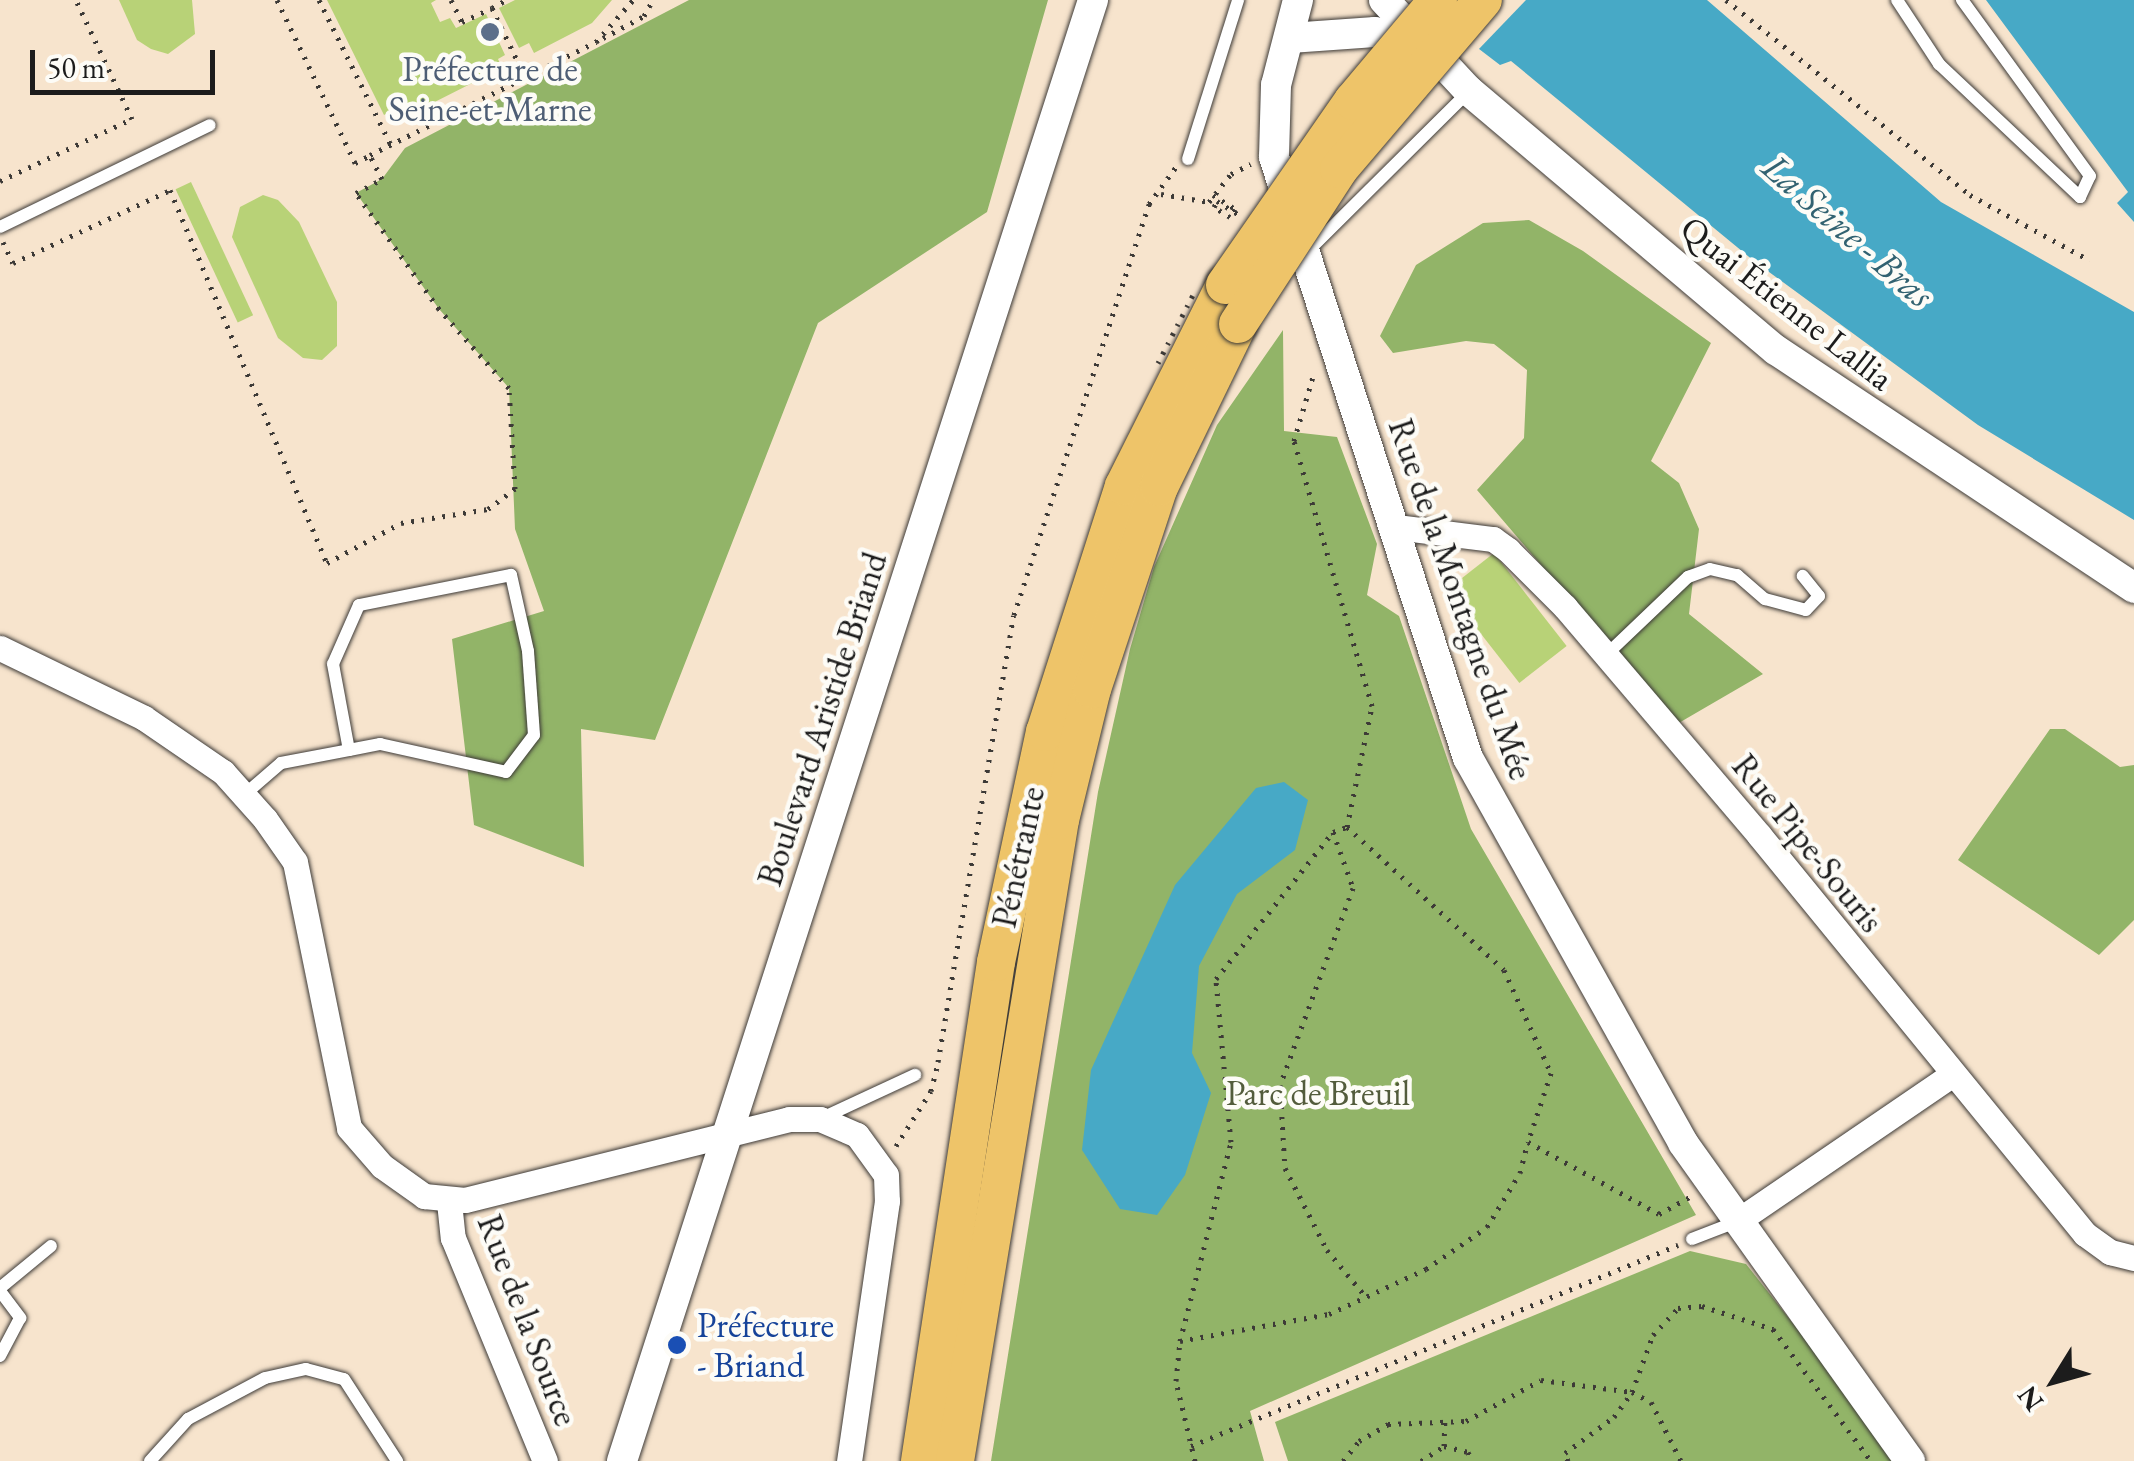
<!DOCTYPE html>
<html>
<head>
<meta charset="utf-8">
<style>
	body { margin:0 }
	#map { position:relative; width:2134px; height:1461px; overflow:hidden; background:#f7e4cd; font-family:"EB Garamond",serif }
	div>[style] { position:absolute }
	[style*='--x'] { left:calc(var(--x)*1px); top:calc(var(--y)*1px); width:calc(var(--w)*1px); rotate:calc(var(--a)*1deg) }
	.green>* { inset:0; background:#b8d277; transform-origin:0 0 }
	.forest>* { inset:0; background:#92b468 }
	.water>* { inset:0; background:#47a9c6 }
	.pier>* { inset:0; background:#f7e4cd }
	.path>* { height:5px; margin-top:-2.5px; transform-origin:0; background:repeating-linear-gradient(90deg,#3d3a37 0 2.5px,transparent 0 10.5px) }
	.roads { filter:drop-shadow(0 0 2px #3d3a37) drop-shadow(0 0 2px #3d3a37) }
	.service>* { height:12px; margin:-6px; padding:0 6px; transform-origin:6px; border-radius:6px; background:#fff }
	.minor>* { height:25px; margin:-12.5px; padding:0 12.5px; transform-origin:12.5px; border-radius:12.5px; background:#fff }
	.tertiary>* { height:30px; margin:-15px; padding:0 15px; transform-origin:15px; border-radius:15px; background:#fff }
	.primary>* { height:38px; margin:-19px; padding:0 19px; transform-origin:19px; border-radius:19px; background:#eec469 }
	.path-bridge>* { height:5px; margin-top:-2.5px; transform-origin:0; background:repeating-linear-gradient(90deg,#3d3a37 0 2.5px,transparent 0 10.5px) }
	.bridges { filter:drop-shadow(0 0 2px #3d3a37) drop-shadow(0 0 2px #3d3a37) }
	.primary-bridge>* { height:38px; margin:-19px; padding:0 19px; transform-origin:19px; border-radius:19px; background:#eec469 }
	.dots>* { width:28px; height:28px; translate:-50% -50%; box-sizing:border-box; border:5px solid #fdfcf7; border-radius:50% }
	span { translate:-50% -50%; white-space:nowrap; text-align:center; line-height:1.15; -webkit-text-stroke:9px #fdfcf7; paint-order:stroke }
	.service-label { font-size:35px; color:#4e5e75 }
	.street-label { font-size:35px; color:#1c1c1c }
	.park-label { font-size:35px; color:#535c3c }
	.transit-label { font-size:35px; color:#164399 }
	.left { translate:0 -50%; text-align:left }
	.water-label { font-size:38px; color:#326271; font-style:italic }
	.north { position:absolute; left:2004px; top:1331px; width:100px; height:100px; -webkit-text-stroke:8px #fdfcf7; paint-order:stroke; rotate:233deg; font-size:28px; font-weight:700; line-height:40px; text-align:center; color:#1c1c1c }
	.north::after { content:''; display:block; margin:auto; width:35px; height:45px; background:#1c1c1c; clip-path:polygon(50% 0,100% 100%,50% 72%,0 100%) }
	.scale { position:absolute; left:30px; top:50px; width:185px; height:45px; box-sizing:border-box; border:5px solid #1c1c1c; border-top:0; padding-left:12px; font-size:30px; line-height:35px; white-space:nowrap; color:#1c1c1c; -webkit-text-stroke:8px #fdfcf7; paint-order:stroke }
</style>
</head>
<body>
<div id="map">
	<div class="green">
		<i style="clip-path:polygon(119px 0,192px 0,195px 34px,168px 54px,151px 49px,137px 40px)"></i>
		<i style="clip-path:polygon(327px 0,436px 0,431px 3px,440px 22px,450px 18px,456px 28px,486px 14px,505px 55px,498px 59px,502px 68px,399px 120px,394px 110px,384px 115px)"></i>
		<i style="clip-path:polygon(515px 0,612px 0,592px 23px,534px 53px,529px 43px,519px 48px,499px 8px)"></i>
		<i style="left:191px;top:182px;width:147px;height:17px;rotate:65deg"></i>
		<i style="clip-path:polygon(263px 195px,278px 200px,299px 222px,337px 302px,337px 346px,322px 360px,303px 358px,278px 338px,232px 237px,240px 207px)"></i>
		<i style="left:1494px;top:553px;width:118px;height:60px;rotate:52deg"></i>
	</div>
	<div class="forest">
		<i style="clip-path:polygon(689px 0,1048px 0,987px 212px,818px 323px,655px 740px,581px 729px,584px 867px,474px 825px,452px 639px,544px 611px,515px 529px,509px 388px,439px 309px,356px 193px,382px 179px,405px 148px)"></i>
		<i style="clip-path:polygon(1529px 220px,1583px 251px,1711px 343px,1651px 461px,1679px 483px,1699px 529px,1689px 614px,1763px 674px,1677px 724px,1477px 490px,1524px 438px,1527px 370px,1494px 344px,1466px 341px,1393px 353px,1380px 336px,1416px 265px,1483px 223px)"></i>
		<i style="clip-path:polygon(1283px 330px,1284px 431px,1337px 437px,1377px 544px,1367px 595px,1399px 616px,1471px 829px,1696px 1215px,1250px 1411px,1264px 1461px,991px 1461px,1098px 792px,1130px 649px,1154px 567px,1217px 425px)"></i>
		<i style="clip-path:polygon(2050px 729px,2065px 729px,2120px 767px,2134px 765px,2134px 920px,2099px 955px,1958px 860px)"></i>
		<i style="clip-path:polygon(1690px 1251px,1746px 1264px,1902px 1461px,1288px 1461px,1275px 1422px)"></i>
	</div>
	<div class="water">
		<i style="clip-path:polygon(1415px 0,1707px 0,1941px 202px,2134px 312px,2134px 520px,1978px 425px,1754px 261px,1511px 61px,1500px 65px)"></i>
		<i style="clip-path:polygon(1986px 0,2134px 0,2134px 222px,2117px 203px,2128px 192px)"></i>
		<i style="clip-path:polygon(1284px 782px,1308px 800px,1295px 850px,1237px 894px,1199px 966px,1192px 1053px,1211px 1093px,1185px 1175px,1157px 1215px,1120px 1209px,1082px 1150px,1091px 1070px,1175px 885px,1256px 788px)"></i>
	</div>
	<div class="pier">
		<i style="clip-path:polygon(1410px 0,1526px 0,1477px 51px)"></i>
	</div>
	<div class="path">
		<i style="--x:277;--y:0;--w:181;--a:64.4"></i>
		<i style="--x:355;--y:163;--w:16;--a:-27"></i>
		<i style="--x:319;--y:0;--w:162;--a:63.6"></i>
		<i style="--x:451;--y:0;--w:25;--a:63"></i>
		<i style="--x:462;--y:22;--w:33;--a:-25"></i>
		<i style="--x:492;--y:8;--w:76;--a:64.4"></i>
		<i style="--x:1726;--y:0;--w:312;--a:38.6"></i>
		<i style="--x:1970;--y:195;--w:136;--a:28.6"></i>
		<i style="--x:492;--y:8;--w:16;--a:-30"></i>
		<i style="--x:603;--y:38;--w:47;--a:-28.2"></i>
		<i style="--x:644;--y:16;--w:18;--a:-61"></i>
		<i style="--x:0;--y:181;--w:146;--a:-25.2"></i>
		<i style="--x:132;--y:119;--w:132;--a:-115.2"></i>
		<i style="--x:1161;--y:194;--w:49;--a:9.5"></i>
		<i style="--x:1209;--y:202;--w:36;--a:-52"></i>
		<i style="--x:1231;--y:174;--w:22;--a:-27"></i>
		<i style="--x:1213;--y:195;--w:26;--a:32"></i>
		<i style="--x:1235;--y:209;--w:9;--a:122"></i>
		<i style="--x:1230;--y:217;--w:19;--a:-148"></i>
		<i style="--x:1214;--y:207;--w:7;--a:-63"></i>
		<i style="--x:1217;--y:201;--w:26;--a:32"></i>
		<i style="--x:3;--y:242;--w:23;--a:65"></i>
		<i style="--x:13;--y:263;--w:173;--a:-24.9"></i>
		<i style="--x:170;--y:190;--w:405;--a:67.2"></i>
		<i style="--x:327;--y:563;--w:84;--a:-28.4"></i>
		<i style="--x:401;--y:523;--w:88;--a:-9.1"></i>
		<i style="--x:488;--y:509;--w:34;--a:-37"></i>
		<i style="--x:515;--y:489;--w:101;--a:-93.4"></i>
		<i style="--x:509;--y:388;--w:106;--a:-131.5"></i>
		<i style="--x:439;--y:309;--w:143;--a:-125.6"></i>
		<i style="--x:356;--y:193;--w:30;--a:-28"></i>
		<i style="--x:382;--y:179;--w:27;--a:-117"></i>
		<i style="--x:370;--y:155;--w:253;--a:-26.6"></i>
		<i style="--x:596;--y:42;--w:56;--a:-48.6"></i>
		<i style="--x:1347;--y:827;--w:212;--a:42.3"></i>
		<i style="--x:1504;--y:970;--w:113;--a:65.5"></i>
		<i style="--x:1551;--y:1073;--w:73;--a:108.4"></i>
		<i style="--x:1333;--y:832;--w:59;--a:70.3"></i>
		<i style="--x:1353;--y:888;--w:210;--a:110.3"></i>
		<i style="--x:1280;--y:1085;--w:83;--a:86.6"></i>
		<i style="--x:1285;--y:1168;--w:92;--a:62.9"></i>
		<i style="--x:1327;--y:1250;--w:61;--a:50.3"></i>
		<i style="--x:896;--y:1146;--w:65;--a:-57.5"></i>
		<i style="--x:931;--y:1091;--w:30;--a:-76"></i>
		<i style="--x:938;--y:1062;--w:453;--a:-80.4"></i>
		<i style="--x:1014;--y:615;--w:433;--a:-71.8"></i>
		<i style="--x:1149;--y:204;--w:46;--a:-53.9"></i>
		<i style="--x:1180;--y:1341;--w:205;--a:-75.6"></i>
		<i style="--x:1231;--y:1142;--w:164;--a:-95.3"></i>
		<i style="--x:1216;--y:979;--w:188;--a:-51.5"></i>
		<i style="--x:1333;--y:832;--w:15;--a:-20"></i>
		<i style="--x:1347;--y:827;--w:124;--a:-78.3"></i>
		<i style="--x:1372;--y:706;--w:276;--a:-106.4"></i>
		<i style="--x:1294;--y:441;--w:71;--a:-73.6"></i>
		<i style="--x:1191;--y:1446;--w:527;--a:-22.43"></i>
		<i style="--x:1444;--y:1446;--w:27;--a:-88"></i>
		<i style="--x:1195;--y:1461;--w:82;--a:-103.4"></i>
		<i style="--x:1176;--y:1381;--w:40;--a:-84.3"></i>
		<i style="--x:1180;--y:1341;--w:151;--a:-10.3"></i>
		<i style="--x:1329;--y:1314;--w:107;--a:-24.9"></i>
		<i style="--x:1426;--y:1269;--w:74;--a:-34.5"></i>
		<i style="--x:1487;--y:1227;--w:63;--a:-58.6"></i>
		<i style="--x:1520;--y:1173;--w:32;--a:-76"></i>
		<i style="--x:1528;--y:1142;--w:149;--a:28.8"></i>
		<i style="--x:1659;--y:1214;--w:38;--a:-29"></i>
		<i style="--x:1343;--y:1461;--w:26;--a:-51"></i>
		<i style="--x:1359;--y:1441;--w:34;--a:-30"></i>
		<i style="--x:1388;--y:1424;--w:78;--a:-2.2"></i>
		<i style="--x:1466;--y:1421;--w:85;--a:-28.7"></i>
		<i style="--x:1541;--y:1380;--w:92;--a:7.5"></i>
		<i style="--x:1632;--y:1392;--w:21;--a:28"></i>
		<i style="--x:1651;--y:1402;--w:66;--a:63"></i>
		<i style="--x:1421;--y:1461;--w:27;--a:-33"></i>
		<i style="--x:1444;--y:1446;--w:25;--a:14"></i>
		<i style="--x:1468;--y:1452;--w:10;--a:66"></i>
		<i style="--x:1568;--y:1461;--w:9;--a:-111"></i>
		<i style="--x:1565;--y:1453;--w:61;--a:-36.3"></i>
		<i style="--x:1614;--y:1417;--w:31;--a:-54"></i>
		<i style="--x:1632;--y:1392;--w:61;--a:-69.8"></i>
		<i style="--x:1653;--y:1335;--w:37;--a:-47"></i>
		<i style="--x:1678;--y:1308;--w:24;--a:-5"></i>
		<i style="--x:1702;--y:1306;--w:75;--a:17.9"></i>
		<i style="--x:1773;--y:1329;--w:164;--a:53.4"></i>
	</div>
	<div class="roads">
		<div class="service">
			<i style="--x:1897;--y:0;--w:77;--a:56.7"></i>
			<i style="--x:1939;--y:64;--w:194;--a:43.3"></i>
			<i style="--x:2080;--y:197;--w:23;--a:-65"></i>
			<i style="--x:2090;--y:176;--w:218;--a:-126"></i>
			<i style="--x:1188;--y:159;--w:167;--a:-72.5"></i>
			<i style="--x:0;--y:227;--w:233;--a:-25.9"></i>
			<i style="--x:1306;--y:253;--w:230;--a:-44.8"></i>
			<i style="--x:1605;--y:656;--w:115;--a:-43.6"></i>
			<i style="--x:1688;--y:577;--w:23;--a:-20"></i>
			<i style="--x:1710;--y:569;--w:28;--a:13"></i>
			<i style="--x:1737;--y:575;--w:37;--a:41"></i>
			<i style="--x:1765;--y:599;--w:42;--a:15"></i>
			<i style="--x:1806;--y:610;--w:19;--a:-47"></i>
			<i style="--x:1819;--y:596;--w:26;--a:-129"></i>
			<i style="--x:244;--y:795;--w:49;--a:-40.9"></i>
			<i style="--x:281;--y:763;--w:69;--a:-10.8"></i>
			<i style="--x:349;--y:750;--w:32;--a:-11"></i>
			<i style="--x:380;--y:744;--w:129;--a:12.5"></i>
			<i style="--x:506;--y:772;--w:46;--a:-52.9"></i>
			<i style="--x:534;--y:735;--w:84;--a:-94.1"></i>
			<i style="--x:528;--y:651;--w:78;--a:-102.6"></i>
			<i style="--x:511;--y:575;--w:155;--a:168.8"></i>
			<i style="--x:359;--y:605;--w:64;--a:113.8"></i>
			<i style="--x:333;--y:664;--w:87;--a:79.5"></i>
			<i style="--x:820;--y:1119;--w:105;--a:-24.9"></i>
			<i style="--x:1692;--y:1239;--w:47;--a:-21.1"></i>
			<i style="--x:0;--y:1288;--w:66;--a:-39.5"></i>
			<i style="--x:0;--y:1291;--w:34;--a:53"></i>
			<i style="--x:20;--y:1318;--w:43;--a:117.8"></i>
			<i style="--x:150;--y:1461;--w:57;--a:-47.9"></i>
			<i style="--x:188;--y:1419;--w:87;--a:-28"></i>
			<i style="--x:265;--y:1378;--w:42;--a:-12.4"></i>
			<i style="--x:306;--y:1369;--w:39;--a:15"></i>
			<i style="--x:344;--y:1379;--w:98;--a:57.1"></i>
		</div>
		<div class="minor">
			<i style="--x:1396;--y:527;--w:98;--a:7.1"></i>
			<i style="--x:1493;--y:539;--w:19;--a:36"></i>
			<i style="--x:1508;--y:550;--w:81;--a:45"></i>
			<i style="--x:1565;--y:607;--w:299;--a:49.6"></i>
			<i style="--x:1759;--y:835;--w:515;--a:50.75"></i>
			<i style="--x:2085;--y:1234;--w:31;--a:36"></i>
			<i style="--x:2110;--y:1252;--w:25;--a:14"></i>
			<i style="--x:0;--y:648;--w:160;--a:25.9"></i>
			<i style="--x:144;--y:718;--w:96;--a:34.4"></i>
			<i style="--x:223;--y:772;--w:63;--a:48.2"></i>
			<i style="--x:265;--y:819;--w:52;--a:55.1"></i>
			<i style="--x:295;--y:862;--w:271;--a:78.5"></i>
			<i style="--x:349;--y:1128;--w:50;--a:49"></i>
			<i style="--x:382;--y:1166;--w:52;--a:35.5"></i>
			<i style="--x:424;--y:1196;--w:41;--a:5.6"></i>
			<i style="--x:465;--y:1200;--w:334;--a:-14"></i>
			<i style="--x:789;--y:1119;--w:31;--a:0"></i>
			<i style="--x:820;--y:1119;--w:40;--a:23.4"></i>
			<i style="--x:857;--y:1135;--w:49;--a:54.1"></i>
			<i style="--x:886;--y:1175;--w:26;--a:88"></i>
			<i style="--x:887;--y:1201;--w:263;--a:98.3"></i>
			<i style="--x:449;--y:1202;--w:36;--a:84"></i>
			<i style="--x:453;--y:1238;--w:241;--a:67.6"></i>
			<i style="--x:1736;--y:1222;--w:263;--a:-34.3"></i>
		</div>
		<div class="tertiary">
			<i style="--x:1298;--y:0;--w:88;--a:104.5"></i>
			<i style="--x:1276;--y:85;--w:72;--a:91.6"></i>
			<i style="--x:1274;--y:157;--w:632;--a:72.11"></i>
			<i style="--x:1468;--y:758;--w:441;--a:60.8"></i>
			<i style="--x:1683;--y:1143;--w:391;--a:54.5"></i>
			<i style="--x:1384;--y:0;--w:125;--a:47"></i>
			<i style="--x:1469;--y:91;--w:402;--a:40.2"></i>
			<i style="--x:1776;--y:350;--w:430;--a:33.6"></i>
			<i style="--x:1290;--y:38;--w:85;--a:-4"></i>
			<i style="--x:1375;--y:32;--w:46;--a:13.7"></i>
			<i style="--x:622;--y:1461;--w:1535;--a:-72.13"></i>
		</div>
		<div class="primary">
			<i style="--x:920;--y:1461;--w:505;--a:-81.34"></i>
			<i style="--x:996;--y:962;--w:235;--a:-78"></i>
			<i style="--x:1045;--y:732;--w:258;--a:-72.2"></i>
			<i style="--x:1124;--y:486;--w:225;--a:-63.3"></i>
			<i style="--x:955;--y:1461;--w:650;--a:-80.7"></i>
			<i style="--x:1060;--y:820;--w:135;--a:-76.3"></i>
			<i style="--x:1092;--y:689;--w:213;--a:-71.7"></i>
			<i style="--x:1159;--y:487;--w:181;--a:-64.1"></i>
		</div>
	</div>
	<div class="path-bridge">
		<i style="--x:1158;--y:363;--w:81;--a:-62.8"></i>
	</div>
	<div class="bridges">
		<div class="primary-bridge">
			<i style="--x:1225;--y:285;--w:224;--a:-55.2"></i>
			<i style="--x:1353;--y:101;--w:132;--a:-49.9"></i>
			<i style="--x:1238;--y:324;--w:185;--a:-56.9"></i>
			<i style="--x:1339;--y:169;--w:222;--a:-49.6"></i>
		</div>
	</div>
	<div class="dots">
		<i style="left:490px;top:32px;background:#5c6f8a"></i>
		<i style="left:677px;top:1345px;background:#1a4fb4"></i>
	</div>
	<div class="service-label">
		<span style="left:490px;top:89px">Préfecture de<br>Seine-et-Marne</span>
	</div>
	<div class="street-label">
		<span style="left:1787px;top:303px;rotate:38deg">Quai Étienne Lallia</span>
		<span style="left:1461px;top:599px;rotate:71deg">Rue de la Montagne du Mée</span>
		<span style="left:822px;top:719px;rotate:-72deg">Boulevard Aristide Briand</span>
		<span style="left:1808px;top:843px;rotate:51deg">Rue Pipe-Souris</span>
		<span style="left:1018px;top:857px;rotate:-78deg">Pénétrante</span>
		<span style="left:528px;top:1320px;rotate:69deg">Rue de la Source</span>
	</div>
	<div class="park-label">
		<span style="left:1318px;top:1093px">Parc de Breuil</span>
	</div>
	<div class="transit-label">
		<span class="left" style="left:697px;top:1345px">Préfecture<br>- Briand</span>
	</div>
	<div class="water-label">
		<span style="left:1848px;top:230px;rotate:41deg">La Seine - Bras</span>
	</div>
	<div class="north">N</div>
	<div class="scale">50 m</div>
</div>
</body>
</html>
